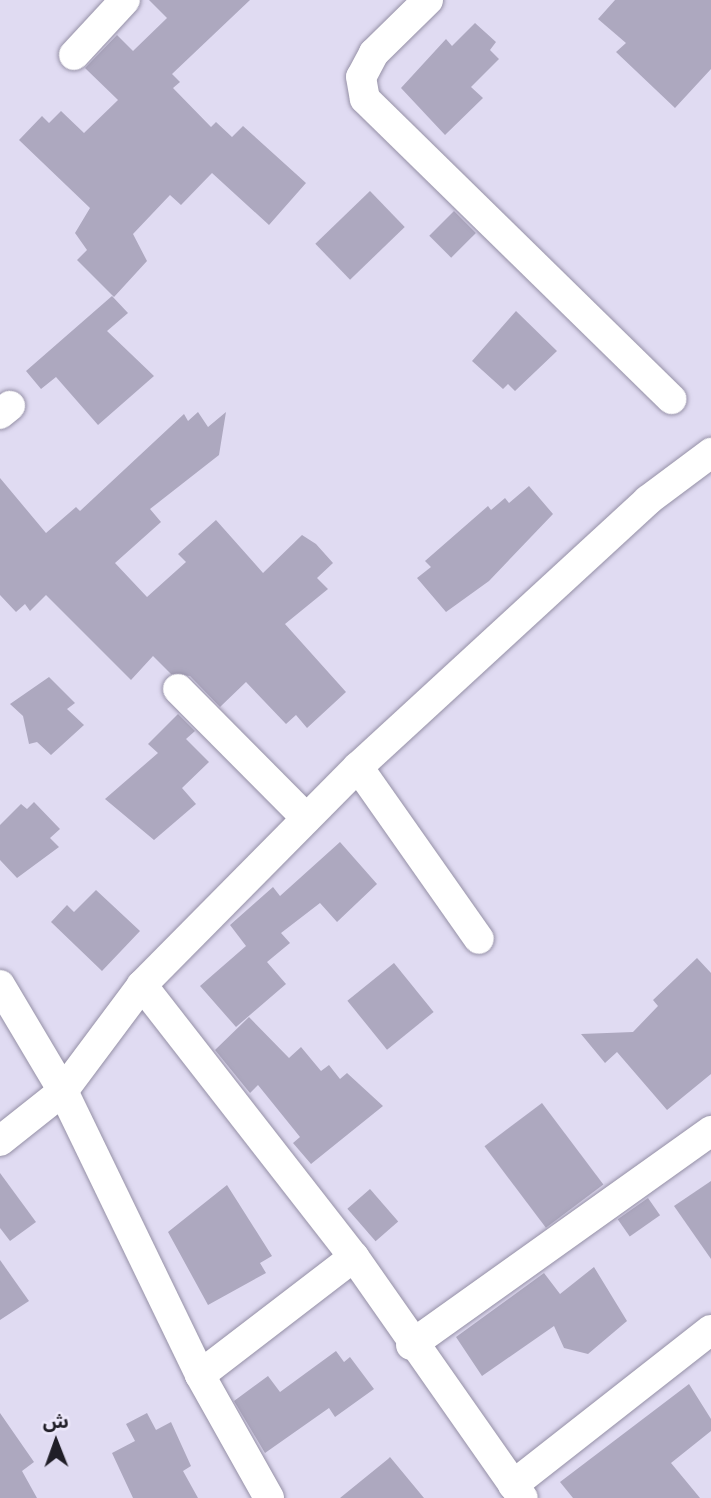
<!DOCTYPE html>
<html>
<head>
<meta charset="utf-8">
<style>
	body { margin:0 }
	#map { position:relative; width:711px; height:1498px; overflow:hidden; background:#e0dbf2; font-family:"IBM Plex Sans","Noto Sans Arabic",sans-serif }
	div>[style] { position:absolute }
	[style*='--x'] { left:calc(var(--x)*1px); top:calc(var(--y)*1px); width:calc(var(--w)*1px); rotate:calc(var(--a)*1deg) }
	.building>* { inset:0; background:#ada8bf; transform-origin:0 0 }
	.roads { filter:drop-shadow(0 0 2px #9590a6) drop-shadow(0 0 2px #9590a6) }
	.street>* { height:30px; margin:-15px; padding:0 15px; transform-origin:15px; border-radius:15px; background:#fff }
	span { translate:-50% -50%; white-space:nowrap; text-align:center; line-height:1.15; -webkit-text-stroke:6px #ede8fb; paint-order:stroke }
	.north { position:absolute; left:21px; top:1407px; width:70px; height:70px; -webkit-text-stroke:5px #ede8fb; paint-order:stroke; rotate:359deg; font-size:19px; font-weight:700; line-height:28px; text-align:center; color:#201e27 }
	.north::after { content:''; display:block; margin:auto; width:24px; height:32px; background:#201e27; clip-path:polygon(50% 0,100% 100%,50% 72%,0 100%) }
</style>
</head>
<body>
<div id="map">
	<div class="building">
		<i style="clip-path:polygon(149px 0,250px 0,172px 74px,180px 82px,173px 88px,211px 127px,216px 122px,232px 137px,243px 126px,306px 183px,269px 225px,212px 173px,181px 205px,170px 195px,133px 234px,147px 261px,114px 297px,77px 260px,87px 250px,75px 233px,90px 208px,19px 140px,42px 116px,49px 123px,61px 111px,84px 133px,118px 100px,85px 68px,117px 35px,133px 51px,167px 18px)"></i>
		<i style="clip-path:polygon(615px 0,711px 0,711px 69px,675px 108px,616px 52px,626px 43px,598px 19px)"></i>
		<i style="clip-path:polygon(475px 23px,496px 42px,490px 50px,499px 59px,471px 87px,483px 98px,445px 135px,401px 88px,446px 39px,452px 46px)"></i>
		<i style="left:370px;top:191px;width:50px;height:76px;rotate:46deg"></i>
		<i style="left:454px;top:211px;width:31px;height:35px;rotate:45deg"></i>
		<i style="clip-path:polygon(112px 296px,128px 313px,107px 331px,154px 376px,98px 425px,56px 377px,41px 389px,26px 371px)"></i>
		<i style="clip-path:polygon(516px 311px,557px 351px,515px 391px,508px 384px,503px 389px,472px 361px)"></i>
		<i style="clip-path:polygon(198px 412px,208px 427px,226px 412px,219px 455px,150px 509px,161px 522px,115px 563px,147px 597px,186px 562px,178px 554px,216px 520px,263px 573px,302px 535px,316px 544px,333px 563px,317px 578px,328px 589px,285px 624px,346px 692px,307px 728px,296px 715px,286px 724px,246px 682px,220px 707px,190px 676px,171px 674px,153px 656px,131px 680px,46px 595px,30px 611px,25px 604px,16px 612px,0 595px,0 478px,46px 533px,76px 507px,80px 511px,184px 414px,188px 421px)"></i>
		<i style="clip-path:polygon(529px 486px,553px 514px,489px 581px,446px 612px,417px 578px,431px 567px,425px 561px,488px 506px,491px 510px,505px 498px,509px 503px)"></i>
		<i style="clip-path:polygon(49px 677px,75px 703px,67px 709px,84px 725px,51px 755px,37px 742px,29px 744px,23px 716px,10px 704px)"></i>
		<i style="clip-path:polygon(178px 714px,195px 731px,186px 739px,209px 762px,182px 788px,196px 804px,154px 840px,105px 799px,158px 753px,148px 744px)"></i>
		<i style="clip-path:polygon(34px 802px,60px 829px,50px 838px,59px 847px,17px 878px,0 860px,0 825px,21px 804px,27px 809px)"></i>
		<i style="clip-path:polygon(340px 842px,377px 884px,337px 922px,320px 903px,281px 933px,290px 943px,267px 962px,286px 984px,236px 1027px,200px 986px,246px 946px,230px 925px,273px 887px,280px 896px)"></i>
		<i style="clip-path:polygon(96px 890px,140px 931px,102px 971px,51px 922px,67px 905px,74px 912px)"></i>
		<i style="clip-path:polygon(697px 958px,711px 973px,711px 1074px,667px 1110px,617px 1052px,605px 1063px,581px 1034px,633px 1032px,658px 1006px,653px 1000px)"></i>
		<i style="left:394px;top:963px;width:63px;height:60px;rotate:51deg"></i>
		<i style="clip-path:polygon(249px 1017px,289px 1058px,301px 1047px,321px 1071px,329px 1065px,340px 1079px,347px 1073px,383px 1106px,311px 1164px,293px 1143px,300px 1137px,258px 1085px,250px 1093px,215px 1050px)"></i>
		<i style="left:542px;top:1103px;width:102px;height:72px;rotate:53deg"></i>
		<i style="clip-path:polygon(0 1173px,36px 1222px,10px 1241px,0 1228px)"></i>
		<i style="clip-path:polygon(711px 1181px,711px 1259px,674px 1206px)"></i>
		<i style="clip-path:polygon(227px 1185px,272px 1256px,260px 1263px,266px 1273px,208px 1305px,168px 1232px)"></i>
		<i style="left:370px;top:1189px;width:43px;height:30px;rotate:49deg"></i>
		<i style="left:648px;top:1198px;width:21px;height:37px;rotate:55deg"></i>
		<i style="clip-path:polygon(0 1260px,29px 1301px,0 1320px)"></i>
		<i style="clip-path:polygon(594px 1267px,627px 1321px,588px 1354px,564px 1348px,554px 1326px,482px 1376px,456px 1337px,544px 1273px,560px 1294px)"></i>
		<i style="clip-path:polygon(336px 1351px,344px 1362px,350px 1357px,374px 1389px,335px 1417px,329px 1408px,265px 1453px,234px 1401px,268px 1376px,280px 1392px)"></i>
		<i style="clip-path:polygon(689px 1384px,711px 1419px,711px 1431px,671px 1463px,700px 1498px,573px 1498px,560px 1482px)"></i>
		<i style="clip-path:polygon(0 1413px,34px 1462px,22px 1471px,37px 1498px,0 1498px)"></i>
		<i style="clip-path:polygon(147px 1413px,156px 1430px,171px 1422px,191px 1466px,183px 1471px,198px 1498px,133px 1498px,112px 1453px,135px 1441px,126px 1424px)"></i>
		<i style="clip-path:polygon(390px 1457px,424px 1498px,340px 1498px,388px 1459px)"></i>
	</div>
	<div class="roads">
		<div class="street">
			<i style="--x:428;--y:0;--w:76;--a:135.5"></i>
			<i style="--x:374;--y:53;--w:27;--a:118"></i>
			<i style="--x:361;--y:77;--w:22;--a:80"></i>
			<i style="--x:365;--y:99;--w:429;--a:44.4"></i>
			<i style="--x:74;--y:55;--w:75;--a:-47.2"></i>
			<i style="--x:0;--y:414;--w:13;--a:-39"></i>
			<i style="--x:178;--y:689;--w:182;--a:45.2"></i>
			<i style="--x:358;--y:767;--w:210;--a:54.9"></i>
			<i style="--x:0;--y:985;--w:123;--a:59.3"></i>
			<i style="--x:63;--y:1091;--w:315;--a:64.2"></i>
			<i style="--x:200;--y:1375;--w:194;--a:-37.5"></i>
			<i style="--x:354;--y:1257;--w:294;--a:55"></i>
			<i style="--x:142;--y:985;--w:345;--a:52.1"></i>
			<i style="--x:0;--y:1141;--w:80;--a:-38.4"></i>
			<i style="--x:63;--y:1091;--w:132;--a:-53.3"></i>
			<i style="--x:142;--y:985;--w:307;--a:-45.3"></i>
			<i style="--x:358;--y:767;--w:394;--a:-42.6"></i>
			<i style="--x:648;--y:500;--w:79;--a:-36.7"></i>
			<i style="--x:411;--y:1345;--w:369;--a:-35.5"></i>
			<i style="--x:200;--y:1375;--w:141;--a:60.7"></i>
			<i style="--x:513;--y:1485;--w:251;--a:-38.1"></i>
		</div>
	</div>
	<div class="north">ش</div>
</div>
</body>
</html>
